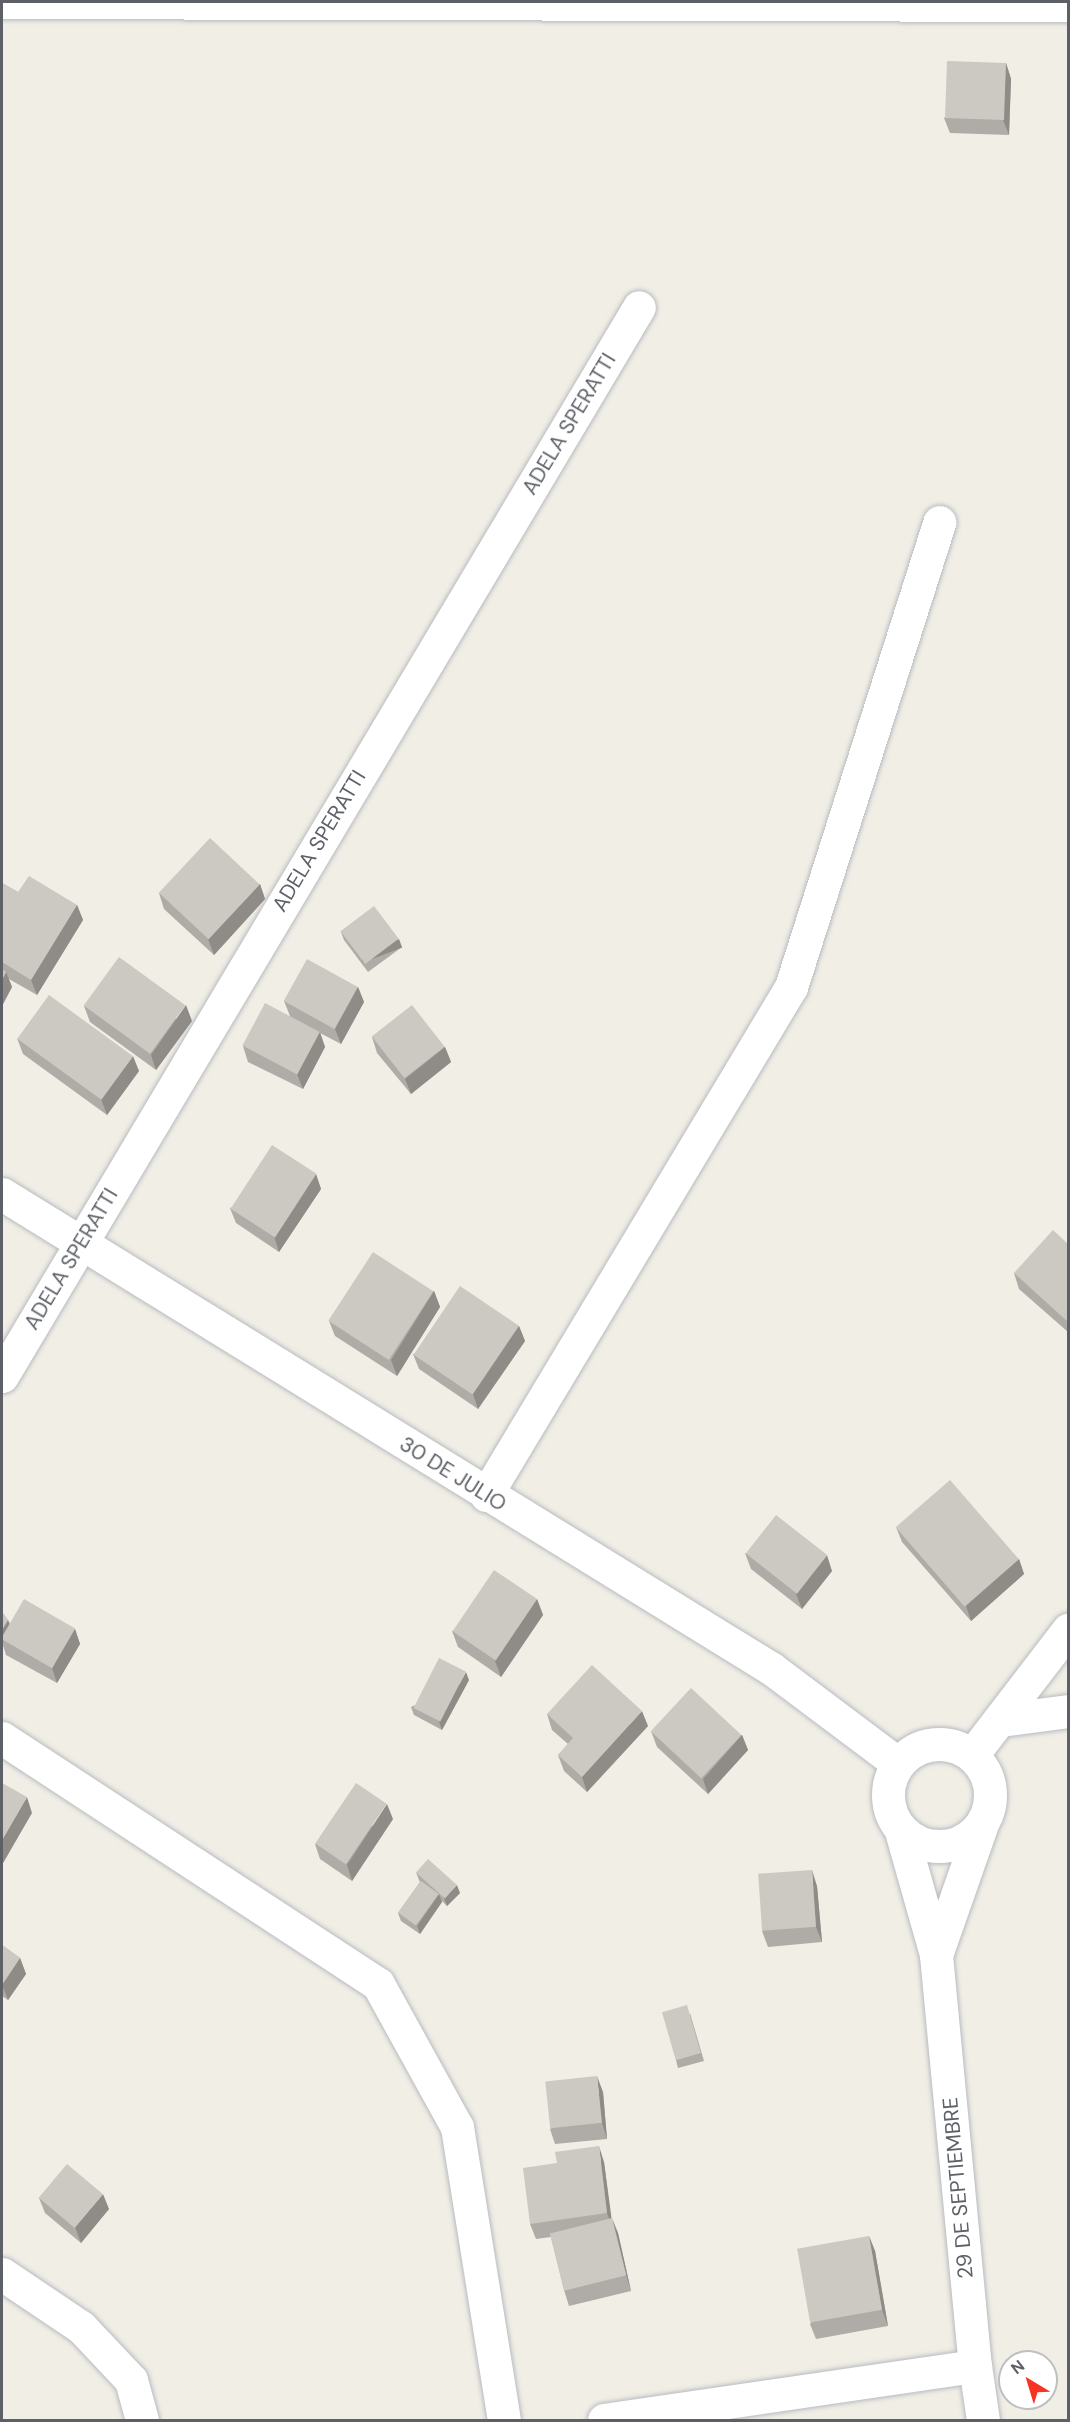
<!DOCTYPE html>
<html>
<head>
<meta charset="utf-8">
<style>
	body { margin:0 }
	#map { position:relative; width:1070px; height:2422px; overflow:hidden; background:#f0eee5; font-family:"DM Sans",sans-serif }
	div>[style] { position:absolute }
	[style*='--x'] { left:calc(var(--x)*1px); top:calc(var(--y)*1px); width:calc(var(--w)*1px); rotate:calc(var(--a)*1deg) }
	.roads { filter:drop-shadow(0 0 2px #b8bbc0) drop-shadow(0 0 2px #b8bbc0) }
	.street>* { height:33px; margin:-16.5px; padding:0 16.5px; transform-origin:16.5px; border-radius:16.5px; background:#fff }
	.street>.ring { margin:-16.5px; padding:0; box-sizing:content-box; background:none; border:33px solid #fff; border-radius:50% }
	.wall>* { inset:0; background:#afaca7 }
	.shaded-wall>* { inset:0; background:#8f8c88; transform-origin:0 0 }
	.building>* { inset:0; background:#ccc8c2; transform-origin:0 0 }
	span { translate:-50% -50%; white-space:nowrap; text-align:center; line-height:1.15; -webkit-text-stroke:4.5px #fff; paint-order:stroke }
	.street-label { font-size:21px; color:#5d6167 }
	.frame { position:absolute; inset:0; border:3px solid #5d6167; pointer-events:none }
	.north { position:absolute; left:998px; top:2350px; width:60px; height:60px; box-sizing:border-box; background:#fff; border:2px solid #bec0c2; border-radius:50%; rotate:322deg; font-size:16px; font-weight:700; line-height:24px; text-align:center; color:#5d6167 }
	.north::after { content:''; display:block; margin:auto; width:21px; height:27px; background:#f83324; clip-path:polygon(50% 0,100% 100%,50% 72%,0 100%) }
</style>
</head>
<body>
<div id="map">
	<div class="roads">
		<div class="street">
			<i style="--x:2;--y:2;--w:1066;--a:0.16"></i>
			<i style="--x:2;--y:1194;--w:905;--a:31.67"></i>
			<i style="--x:772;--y:1669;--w:156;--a:36.9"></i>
			<i style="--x:2;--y:1376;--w:1244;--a:-59.21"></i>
			<i style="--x:486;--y:1495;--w:593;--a:-59.02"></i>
			<i style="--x:791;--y:987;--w:488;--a:-72.3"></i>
			<i style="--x:1000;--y:1720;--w:69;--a:-7.5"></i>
			<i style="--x:2;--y:1738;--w:449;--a:33.2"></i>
			<i style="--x:378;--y:1984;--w:163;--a:61.1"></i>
			<i style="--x:457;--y:2127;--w:297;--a:80.9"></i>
			<i class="ring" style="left:888px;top:1744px;width:69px;height:69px"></i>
			<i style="--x:972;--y:1755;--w:158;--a:-52.5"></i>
			<i style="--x:901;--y:1831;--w:129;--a:74.2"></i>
			<i style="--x:936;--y:1955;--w:413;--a:84.6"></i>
			<i style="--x:975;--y:2366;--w:55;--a:81.6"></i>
			<i style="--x:936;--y:1955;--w:142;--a:-70.7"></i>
			<i style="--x:2;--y:2274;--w:95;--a:33.9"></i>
			<i style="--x:81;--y:2327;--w:73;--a:46.7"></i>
			<i style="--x:131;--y:2380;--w:41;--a:74.6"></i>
			<i style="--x:604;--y:2420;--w:375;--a:-8.3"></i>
		</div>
	</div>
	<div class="wall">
		<i style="clip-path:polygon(1006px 63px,1011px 79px,1009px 135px,950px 133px,944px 118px)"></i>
		<i style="clip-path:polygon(2px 883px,18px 892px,77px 905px,83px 920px,37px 995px,9px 979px,12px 987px,2px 1006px)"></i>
		<i style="clip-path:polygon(260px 884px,265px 899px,214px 955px,164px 909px,159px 893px)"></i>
		<i style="clip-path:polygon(341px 932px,402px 947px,368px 972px,344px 940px)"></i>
		<i style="clip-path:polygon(358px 987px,364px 1002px,341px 1044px,320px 1033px,325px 1047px,303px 1089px,248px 1062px,243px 1046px,290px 1016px,284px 1001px)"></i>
		<i style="clip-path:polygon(84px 1006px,192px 1021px,156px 1070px,90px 1022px)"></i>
		<i style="clip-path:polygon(372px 1037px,445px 1047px,451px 1062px,411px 1094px,377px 1053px)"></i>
		<i style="clip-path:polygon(17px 1038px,139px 1071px,107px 1115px,23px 1054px)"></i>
		<i style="clip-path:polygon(316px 1174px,321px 1189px,279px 1252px,236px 1223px,230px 1208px)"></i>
		<i style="clip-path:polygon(1068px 1244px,1068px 1332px,1019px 1289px,1014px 1273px)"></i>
		<i style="clip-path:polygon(434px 1291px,440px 1307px,397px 1376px,335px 1336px,329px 1321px)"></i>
		<i style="clip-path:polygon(519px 1326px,525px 1341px,478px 1409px,419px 1369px,413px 1354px)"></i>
		<i style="clip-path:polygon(896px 1527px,1019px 1559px,1024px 1574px,971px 1621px,902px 1542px)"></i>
		<i style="clip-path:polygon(745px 1553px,832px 1571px,802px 1609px,751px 1569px)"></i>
		<i style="clip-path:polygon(537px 1599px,543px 1615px,501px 1677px,458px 1647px,452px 1631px)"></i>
		<i style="clip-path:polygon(2px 1612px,8px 1620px,10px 1624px,75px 1629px,80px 1644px,57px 1683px,6px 1655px,2px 1642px)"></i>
		<i style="clip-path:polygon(469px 1680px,442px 1730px,414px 1715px,411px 1707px)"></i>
		<i style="clip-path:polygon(547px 1714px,648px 1726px,587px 1792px,564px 1771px,558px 1755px,568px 1744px,552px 1730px)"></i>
		<i style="clip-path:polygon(651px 1731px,742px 1735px,748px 1750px,708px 1794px,657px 1747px)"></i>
		<i style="clip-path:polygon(393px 1819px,352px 1881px,320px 1859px,315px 1844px)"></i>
		<i style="clip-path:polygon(416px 1872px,460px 1893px,447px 1906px,442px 1901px,442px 1902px,420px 1934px,401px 1921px,398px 1913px,420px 1882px,419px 1880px)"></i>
		<i style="clip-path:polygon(817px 1886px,822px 1942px,768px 1947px,762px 1931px)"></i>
		<i style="clip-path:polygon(2px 1945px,20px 1958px,26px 1974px,8px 2000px,2px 1996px)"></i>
		<i style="clip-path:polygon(690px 2013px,704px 2061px,678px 2068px,676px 2060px)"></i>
		<i style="clip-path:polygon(603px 2092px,607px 2139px,555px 2144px,550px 2129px)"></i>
		<i style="clip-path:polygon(604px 2162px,611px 2218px,618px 2233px,631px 2291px,569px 2306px,564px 2290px,551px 2237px,536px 2239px,530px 2224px)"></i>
		<i style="clip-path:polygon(39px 2198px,109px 2209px,81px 2243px,45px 2213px)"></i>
		<i style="clip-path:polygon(869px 2236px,875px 2251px,888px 2326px,816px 2339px,810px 2324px)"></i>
	</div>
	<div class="shaded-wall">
		<i style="clip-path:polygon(1006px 63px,1011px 79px,1009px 135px,1003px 120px)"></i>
		<i style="clip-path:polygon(260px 884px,265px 899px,214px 955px,208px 939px)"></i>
		<i style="clip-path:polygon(77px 905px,83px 920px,37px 995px,31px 980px)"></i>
		<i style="left:399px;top:939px;width:9px;height:42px;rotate:69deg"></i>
		<i style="clip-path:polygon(6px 972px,12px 987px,2px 1006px,2px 980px)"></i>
		<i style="clip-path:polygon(358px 987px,364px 1002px,341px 1044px,335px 1029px)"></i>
		<i style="clip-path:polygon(186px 1005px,192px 1021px,156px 1070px,151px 1055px)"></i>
		<i style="clip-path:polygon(320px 1032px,325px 1047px,303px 1089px,297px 1074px)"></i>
		<i style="clip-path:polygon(445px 1047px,451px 1062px,411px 1094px,405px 1079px)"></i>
		<i style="clip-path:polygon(133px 1056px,139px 1071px,107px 1115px,101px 1099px)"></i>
		<i style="clip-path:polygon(316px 1174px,321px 1189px,279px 1252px,274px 1236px)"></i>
		<i style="clip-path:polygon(434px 1291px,440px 1307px,397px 1376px,391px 1360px)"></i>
		<i style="clip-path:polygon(519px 1326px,525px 1341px,478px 1409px,473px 1394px)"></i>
		<i style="clip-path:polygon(827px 1555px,832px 1571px,802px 1609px,796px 1594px)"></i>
		<i style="clip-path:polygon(1019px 1559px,1024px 1574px,971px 1621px,966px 1606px)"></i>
		<i style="clip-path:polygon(537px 1599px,543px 1615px,501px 1677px,495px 1661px)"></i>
		<i style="clip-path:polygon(8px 1620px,11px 1628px,2px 1639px,2px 1630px)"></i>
		<i style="clip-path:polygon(75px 1629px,80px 1644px,57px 1683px,52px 1668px)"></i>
		<i style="clip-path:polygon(466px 1672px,469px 1680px,442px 1730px,439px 1722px)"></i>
		<i style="clip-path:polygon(642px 1711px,648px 1726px,587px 1792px,582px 1777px)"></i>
		<i style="clip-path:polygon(742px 1735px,748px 1750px,708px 1794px,703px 1779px)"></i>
		<i style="clip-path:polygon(27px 1797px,32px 1813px,2px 1865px,2px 1840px)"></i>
		<i style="clip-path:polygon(387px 1804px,393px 1819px,352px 1881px,347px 1865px)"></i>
		<i style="clip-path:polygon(812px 1870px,817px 1886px,822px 1942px,816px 1927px)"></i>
		<i style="clip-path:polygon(457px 1885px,460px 1893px,447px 1906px,444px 1898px)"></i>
		<i style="clip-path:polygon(439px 1894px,442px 1902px,420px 1934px,417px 1926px)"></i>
		<i style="clip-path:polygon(20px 1958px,26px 1974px,8px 2000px,2px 1985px)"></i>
		<i style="clip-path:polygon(597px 2076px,603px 2092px,607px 2139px,602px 2123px)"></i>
		<i style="clip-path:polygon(599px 2146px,604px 2162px,613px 2229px,607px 2213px)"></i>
		<i style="clip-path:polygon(103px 2194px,109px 2209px,81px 2243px,75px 2227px)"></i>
		<i style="clip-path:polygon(612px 2218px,618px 2233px,631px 2291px,626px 2275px)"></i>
		<i style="clip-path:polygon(869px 2236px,875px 2251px,888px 2326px,882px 2310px)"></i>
	</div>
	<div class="building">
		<i style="left:947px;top:61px;width:59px;height:57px;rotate:2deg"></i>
		<i style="left:210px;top:838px;width:68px;height:75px;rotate:43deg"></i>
		<i style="clip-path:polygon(29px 876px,77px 905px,31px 980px,2px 962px,2px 883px,18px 892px)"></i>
		<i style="left:374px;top:906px;width:41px;height:42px;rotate:53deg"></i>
		<i style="left:119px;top:957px;width:82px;height:60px;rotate:36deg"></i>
		<i style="left:307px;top:959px;width:58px;height:48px;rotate:29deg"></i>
		<i style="clip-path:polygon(2px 969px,6px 972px,2px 980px)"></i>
		<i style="left:49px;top:995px;width:104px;height:54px;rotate:36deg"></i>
		<i style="left:265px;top:1003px;width:62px;height:48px;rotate:28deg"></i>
		<i style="left:412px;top:1005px;width:53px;height:51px;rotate:52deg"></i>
		<i style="left:272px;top:1145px;width:53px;height:76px;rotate:33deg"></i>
		<i style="clip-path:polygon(1053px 1230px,1068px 1244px,1068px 1322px,1014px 1273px)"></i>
		<i style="left:373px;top:1252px;width:72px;height:82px;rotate:33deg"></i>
		<i style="left:460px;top:1286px;width:71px;height:83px;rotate:34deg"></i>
		<i style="left:950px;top:1480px;width:105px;height:72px;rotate:49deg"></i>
		<i style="left:776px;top:1515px;width:65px;height:49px;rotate:38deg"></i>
		<i style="left:494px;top:1570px;width:52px;height:74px;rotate:34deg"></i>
		<i style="left:24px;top:1599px;width:59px;height:46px;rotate:30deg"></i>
		<i style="clip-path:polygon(2px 1612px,8px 1620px,2px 1630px)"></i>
		<i style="left:439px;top:1658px;width:30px;height:56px;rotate:27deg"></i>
		<i style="clip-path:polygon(592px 1665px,642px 1711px,582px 1777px,558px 1755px,573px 1738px,547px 1714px)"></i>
		<i style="left:691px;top:1688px;width:69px;height:59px;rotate:43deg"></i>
		<i style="clip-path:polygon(2px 1783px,27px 1797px,2px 1840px)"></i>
		<i style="left:356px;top:1783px;width:37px;height:73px;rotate:34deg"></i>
		<i style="left:428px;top:1859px;width:39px;height:18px;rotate:42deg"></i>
		<i style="left:812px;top:1870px;width:57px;height:54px;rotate:86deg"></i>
		<i style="left:421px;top:1881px;width:22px;height:39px;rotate:36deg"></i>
		<i style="clip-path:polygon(2px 1945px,20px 1958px,2px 1985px)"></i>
		<i style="left:687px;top:2005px;width:50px;height:26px;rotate:74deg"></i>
		<i style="left:597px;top:2076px;width:47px;height:52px;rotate:84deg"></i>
		<i style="clip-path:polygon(599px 2146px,607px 2213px,530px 2224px,523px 2168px,557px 2163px,555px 2152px)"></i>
		<i style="left:67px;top:2164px;width:47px;height:44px;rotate:40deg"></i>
		<i style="left:612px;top:2218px;width:59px;height:64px;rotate:76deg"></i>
		<i style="left:869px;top:2236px;width:75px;height:73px;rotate:80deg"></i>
	</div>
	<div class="street-label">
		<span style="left:569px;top:424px;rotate:-59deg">ADELA SPERATTI</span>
		<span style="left:319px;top:841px;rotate:-59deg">ADELA SPERATTI</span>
		<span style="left:71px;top:1259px;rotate:-59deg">ADELA SPERATTI</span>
		<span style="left:453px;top:1474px;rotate:32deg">30 DE JULIO</span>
		<span style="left:958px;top:2188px;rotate:-95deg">29 DE SEPTIEMBRE</span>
	</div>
	<div class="frame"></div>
	<div class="north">N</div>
</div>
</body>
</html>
